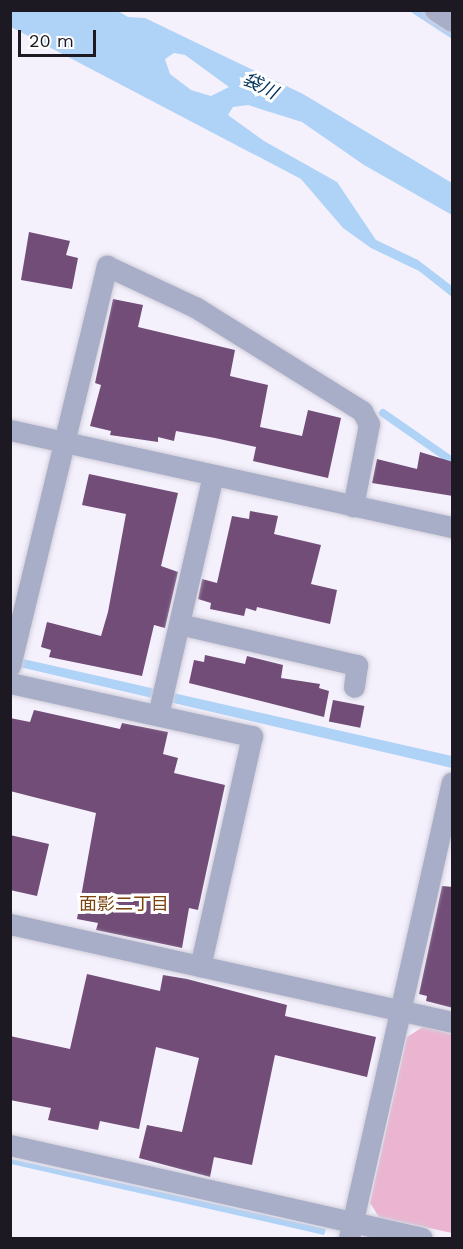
<!DOCTYPE html>
<html>
<head>
<meta charset="utf-8">
<style>
	body { margin:0 }
	#map { position:relative; width:463px; height:1249px; overflow:hidden; background:#f4f1fd; font-family:"Work Sans","Noto Sans JP",sans-serif }
	div>[style] { position:absolute }
	[style*='--x'] { left:calc(var(--x)*1px); top:calc(var(--y)*1px); width:calc(var(--w)*1px); rotate:calc(var(--a)*1deg) }
	.green>* { inset:0; background:#ebb5d1 }
	.water>* { inset:0; background:#afd2f7 }
	.stream>* { height:8px; margin:-4px; padding:0 4px; transform-origin:4px; border-radius:4px; background:#afd2f7 }
	.building>* { inset:0; background:#714d77; transform-origin:0 0 }
	.roads { filter:drop-shadow(0 0 2px #d1ceda) drop-shadow(0 0 2px #d1ceda) }
	.minor>* { height:21px; margin:-10.5px; padding:0 10.5px; transform-origin:10.5px; border-radius:10.5px; background:#a8aec7 }
	span { translate:-50% -50%; white-space:nowrap; text-align:center; line-height:1.15; -webkit-text-stroke:6px #fff; paint-order:stroke }
	.water-label { font-size:18px; color:#003059; font-style:italic }
	.neighbourhood-label { font-size:18px; color:#7d450d }
	.frame { position:absolute; inset:0; border:12px solid #1c1923; pointer-events:none }
	.scale { position:absolute; left:18px; top:30px; width:78px; height:27px; box-sizing:border-box; border:3px solid #1c1923; border-top:0; padding-left:8px; font-size:18px; line-height:21px; white-space:nowrap; color:#1c1923; -webkit-text-stroke:4px #fff; paint-order:stroke }
</style>
</head>
<body>
<div id="map">
	<div class="green">
		<i style="clip-path:polygon(423px 1027px,452px 1034px,452px 1233px,379px 1217px,370px 1203px,407px 1037px)"></i>
	</div>
	<div class="water">
		<i style="clip-path:polygon(evenodd,10px 11px,118px 11px,128px 17px,145px 18px,303px 94px,452px 183px,452px 215px,364px 165px,302px 122px,248px 105px,233px 107px,228px 115px,264px 141px,337px 182px,376px 240px,418px 260px,452px 286px,452px 297px,419px 271px,371px 248px,343px 228px,301px 179px,11px 27px,10px 11px,174px 53px,185px 55px,229px 87px,211px 96px,191px 90px,170px 74px,165px 59px,174px 53px)"></i>
		<i style="clip-path:polygon(10px 656px,452px 756px,452px 768px,11px 665px)"></i>
		<i style="clip-path:polygon(11px 1159px,179px 1196px,326px 1229px,324px 1235px,11px 1164px)"></i>
	</div>
	<div class="stream">
		<i style="--x:415;--y:10;--w:44;--a:33"></i>
		<i style="--x:383;--y:413;--w:84;--a:34.8"></i>
	</div>
	<div class="building">
		<i style="clip-path:polygon(29px 232px,70px 241px,66px 255px,78px 258px,72px 289px,21px 280px)"></i>
		<i style="clip-path:polygon(113px 299px,143px 305px,138px 327px,235px 350px,230px 376px,268px 385px,260px 427px,302px 436px,308px 410px,341px 418px,328px 478px,253px 461px,256px 447px,215px 438px,176px 431px,174px 441px,158px 437px,158px 442px,110px 435px,111px 431px,90px 426px,101px 385px,95px 383px)"></i>
		<i style="clip-path:polygon(420px 452px,453px 462px,453px 496px,372px 483px,377px 459px,417px 469px)"></i>
		<i style="clip-path:polygon(89px 474px,178px 493px,161px 566px,178px 572px,165px 628px,154px 625px,142px 676px,49px 657px,51px 650px,41px 647px,47px 622px,101px 636px,108px 612px,126px 514px,82px 505px)"></i>
		<i style="clip-path:polygon(250px 511px,278px 516px,274px 534px,321px 545px,311px 584px,337px 590px,330px 624px,257px 607px,256px 611px,246px 608px,244px 616px,210px 609px,211px 603px,198px 599px,202px 579px,217px 583px,232px 516px,249px 519px)"></i>
		<i style="clip-path:polygon(205px 655px,245px 664px,247px 656px,283px 665px,281px 678px,320px 684px,319px 688px,329px 691px,324px 717px,189px 683px,194px 660px,204px 662px)"></i>
		<i style="left:333px;top:700px;width:32px;height:22px;rotate:11deg"></i>
		<i style="clip-path:polygon(34px 710px,120px 729px,122px 723px,168px 732px,163px 754px,178px 758px,174px 773px,225px 785px,198px 910px,189px 908px,182px 948px,96px 930px,98px 923px,77px 919px,96px 813px,10px 791px,10px 718px,30px 722px)"></i>
		<i style="clip-path:polygon(10px 835px,49px 844px,37px 896px,10px 890px)"></i>
		<i style="clip-path:polygon(442px 886px,453px 887px,453px 1008px,426px 1001px,427px 996px,419px 994px)"></i>
		<i style="clip-path:polygon(87px 974px,160px 991px,163px 975px,187px 979px,287px 1005px,285px 1016px,376px 1037px,367px 1077px,275px 1055px,252px 1165px,214px 1157px,210px 1177px,139px 1158px,147px 1125px,182px 1132px,199px 1058px,156px 1047px,139px 1129px,100px 1121px,98px 1130px,48px 1120px,51px 1108px,10px 1100px,10px 1036px,70px 1049px)"></i>
	</div>
	<div class="roads">
		<div class="minor">
			<i style="--x:435;--y:10;--w:20;--a:33"></i>
			<i style="--x:10;--y:430;--w:453;--a:12.4"></i>
			<i style="--x:179;--y:624;--w:183;--a:13"></i>
			<i style="--x:357;--y:665;--w:22;--a:98"></i>
			<i style="--x:10;--y:666;--w:412;--a:-76.4"></i>
			<i style="--x:107;--y:266;--w:97;--a:25"></i>
			<i style="--x:195;--y:307;--w:197;--a:31.9"></i>
			<i style="--x:362;--y:411;--w:15;--a:62"></i>
			<i style="--x:369;--y:424;--w:84;--a:101"></i>
			<i style="--x:10;--y:683;--w:248;--a:12.4"></i>
			<i style="--x:252;--y:736;--w:236;--a:102.7"></i>
			<i style="--x:158;--y:715;--w:246;--a:-77.1"></i>
			<i style="--x:10;--y:924;--w:453;--a:12.5"></i>
			<i style="--x:10;--y:1145;--w:422;--a:12.7"></i>
			<i style="--x:349;--y:1238;--w:467;--a:-77.3"></i>
		</div>
	</div>
	<div class="water-label">
		<span style="left:260px;top:86px;rotate:27deg">袋川</span>
	</div>
	<div class="neighbourhood-label">
		<span style="left:124px;top:904px">面影二丁目</span>
	</div>
	<div class="frame"></div>
	<div class="scale">20 m</div>
</div>
</body>
</html>
